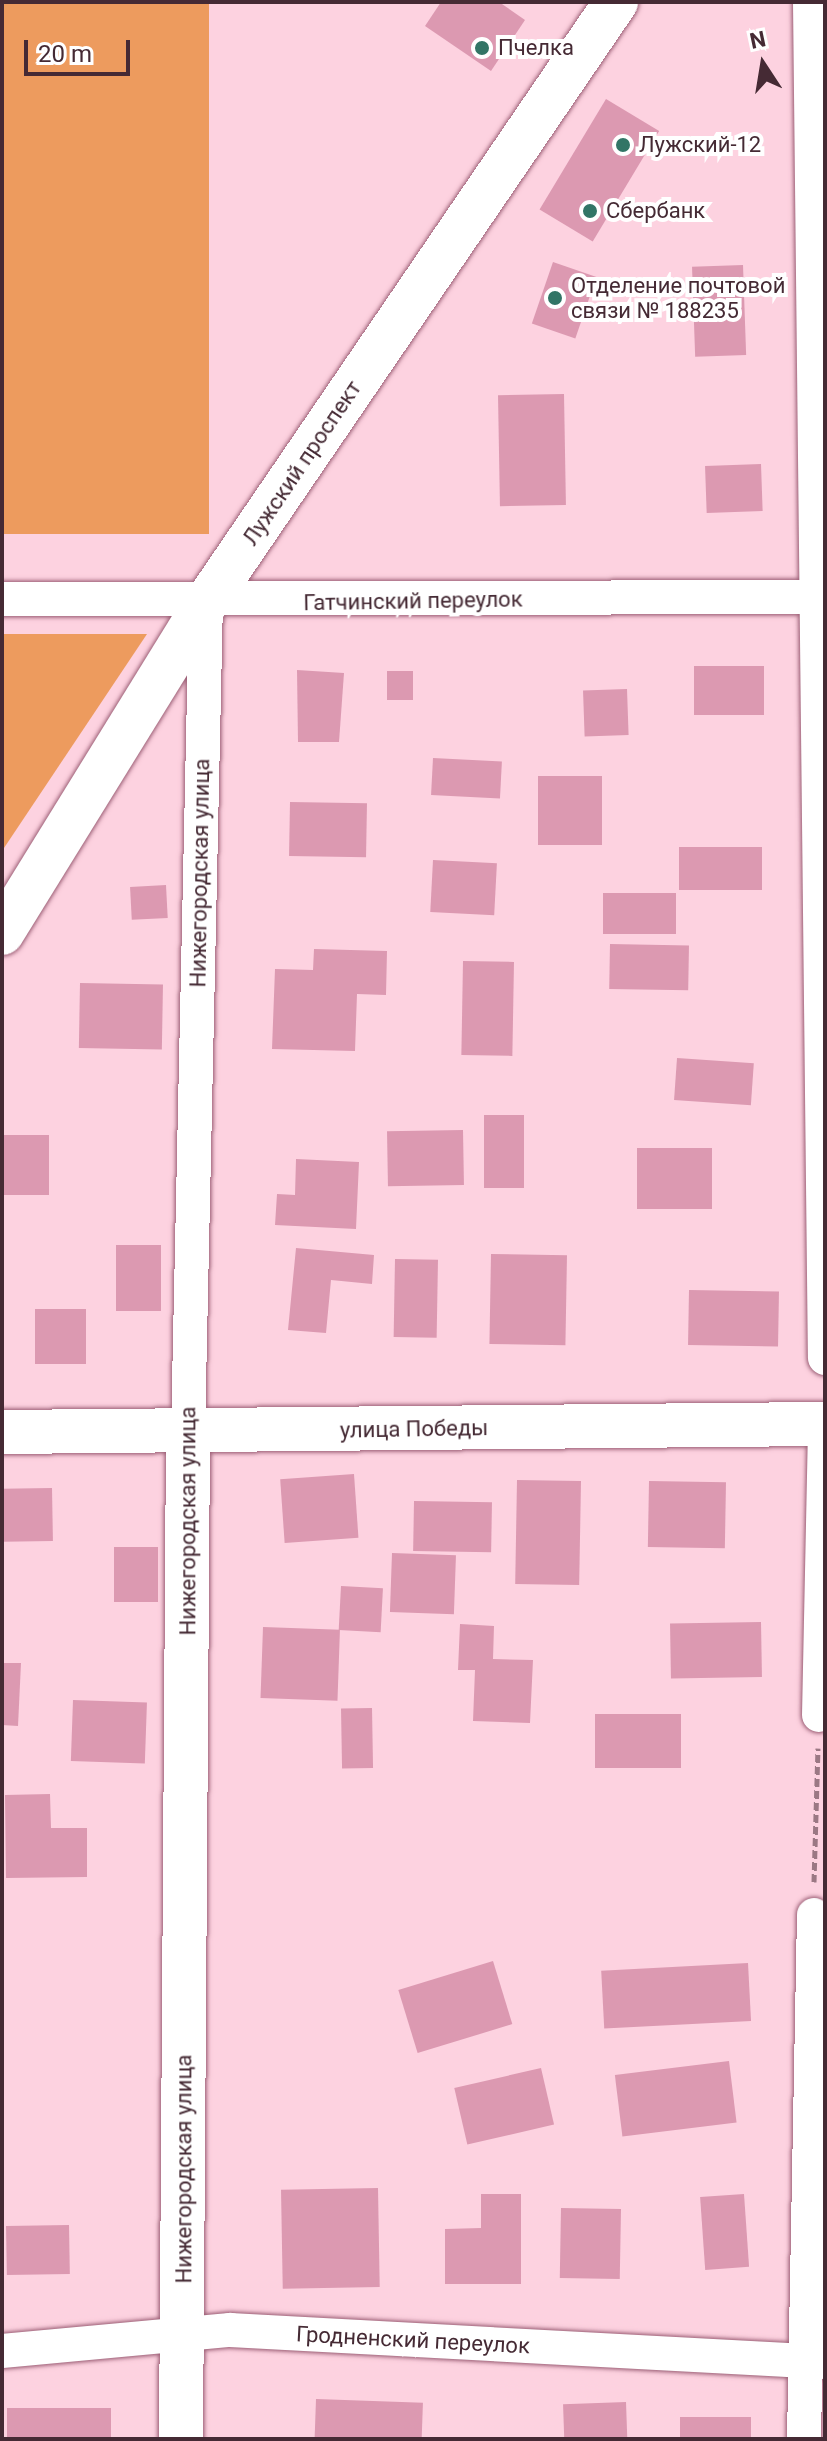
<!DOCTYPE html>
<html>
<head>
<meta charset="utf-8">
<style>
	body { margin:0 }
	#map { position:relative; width:827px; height:2441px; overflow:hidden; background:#fdd2e0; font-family:Roboto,sans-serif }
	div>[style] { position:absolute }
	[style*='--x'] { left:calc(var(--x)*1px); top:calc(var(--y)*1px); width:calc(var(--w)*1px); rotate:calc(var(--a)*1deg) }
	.green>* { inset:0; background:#ed9b5e; transform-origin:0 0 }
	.building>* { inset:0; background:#dc99b1; transform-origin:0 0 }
	.path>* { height:5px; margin-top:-2.5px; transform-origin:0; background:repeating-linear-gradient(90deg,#9b7884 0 8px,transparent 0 12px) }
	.roads { filter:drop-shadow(0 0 2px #9c5f76) drop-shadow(0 0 2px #9c5f76) }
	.street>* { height:34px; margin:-17px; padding:0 17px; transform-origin:17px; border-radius:17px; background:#fff }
	.secondary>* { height:44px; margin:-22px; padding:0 22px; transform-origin:22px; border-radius:22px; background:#fff }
	.dots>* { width:22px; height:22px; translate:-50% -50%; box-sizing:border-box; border:4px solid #fff; border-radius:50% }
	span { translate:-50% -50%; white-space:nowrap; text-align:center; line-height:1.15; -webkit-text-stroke:8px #fff; paint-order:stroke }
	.poi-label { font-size:22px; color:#452a34 }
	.left { translate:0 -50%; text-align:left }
	.street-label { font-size:22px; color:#452a34 }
	.frame { position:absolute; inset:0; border:4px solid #452a34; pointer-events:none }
	.north { position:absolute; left:723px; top:24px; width:80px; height:80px; -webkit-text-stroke:6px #fff; paint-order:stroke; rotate:348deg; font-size:22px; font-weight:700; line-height:32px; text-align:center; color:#452a34 }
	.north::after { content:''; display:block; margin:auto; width:28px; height:36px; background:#452a34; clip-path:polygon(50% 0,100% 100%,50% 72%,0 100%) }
	.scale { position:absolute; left:24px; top:40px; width:106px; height:36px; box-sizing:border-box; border:4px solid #452a34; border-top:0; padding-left:10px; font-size:24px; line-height:28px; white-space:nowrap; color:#452a34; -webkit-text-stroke:6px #fff; paint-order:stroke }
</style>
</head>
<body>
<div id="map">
	<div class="green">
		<i style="left:2px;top:2px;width:207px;height:532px"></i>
		<i style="clip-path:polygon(2px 634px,147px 634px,2px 851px)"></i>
	</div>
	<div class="building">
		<i style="clip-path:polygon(441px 2px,499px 2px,525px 20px,491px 71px,425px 26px)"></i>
		<i style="left:606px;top:99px;width:62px;height:129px;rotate:31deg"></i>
		<i style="left:553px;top:262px;width:46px;height:65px;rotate:19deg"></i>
		<i style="left:743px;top:265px;width:90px;height:51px;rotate:88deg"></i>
		<i style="left:564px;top:394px;width:111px;height:66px;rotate:89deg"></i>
		<i style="left:761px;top:464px;width:47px;height:56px;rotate:88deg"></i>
		<i style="left:694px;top:666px;width:70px;height:49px"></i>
		<i style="clip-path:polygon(297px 670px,344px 673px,339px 742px,298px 742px)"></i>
		<i style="left:387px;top:671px;width:26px;height:29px"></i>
		<i style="left:627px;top:689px;width:46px;height:44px;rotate:88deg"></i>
		<i style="left:433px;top:758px;width:69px;height:37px;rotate:3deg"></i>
		<i style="left:538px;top:776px;width:64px;height:69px"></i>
		<i style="left:290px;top:802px;width:77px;height:54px;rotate:1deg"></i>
		<i style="left:762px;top:847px;width:43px;height:83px;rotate:90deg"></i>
		<i style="left:433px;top:860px;width:64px;height:52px;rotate:3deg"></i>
		<i style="left:166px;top:885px;width:33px;height:36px;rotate:87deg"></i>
		<i style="left:676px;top:893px;width:41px;height:73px;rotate:90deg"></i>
		<i style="left:610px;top:944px;width:79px;height:45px;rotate:1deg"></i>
		<i style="clip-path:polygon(314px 949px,387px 951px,386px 995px,357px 994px,355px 1051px,272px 1049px,275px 969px,313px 970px)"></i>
		<i style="left:463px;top:961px;width:51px;height:94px;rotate:1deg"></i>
		<i style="left:80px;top:983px;width:83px;height:65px;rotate:1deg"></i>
		<i style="left:677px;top:1058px;width:77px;height:42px;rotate:4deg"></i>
		<i style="left:484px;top:1115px;width:40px;height:73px"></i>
		<i style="left:463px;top:1130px;width:55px;height:76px;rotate:89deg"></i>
		<i style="left:2px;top:1135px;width:47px;height:60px"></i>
		<i style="left:637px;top:1148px;width:75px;height:61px"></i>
		<i style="clip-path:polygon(296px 1159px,359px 1162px,356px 1229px,275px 1225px,277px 1194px,295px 1195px)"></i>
		<i style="left:116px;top:1245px;width:45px;height:66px"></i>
		<i style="clip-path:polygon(296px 1248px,374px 1255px,372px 1284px,331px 1280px,326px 1333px,288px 1330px)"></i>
		<i style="left:491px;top:1254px;width:76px;height:90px;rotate:1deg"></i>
		<i style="left:395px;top:1259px;width:43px;height:78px;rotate:1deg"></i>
		<i style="left:689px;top:1290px;width:90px;height:55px;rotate:1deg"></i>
		<i style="left:35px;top:1309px;width:51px;height:55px"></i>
		<i style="left:354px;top:1474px;width:64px;height:74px;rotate:86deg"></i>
		<i style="left:517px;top:1480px;width:64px;height:104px;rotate:1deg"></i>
		<i style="left:649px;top:1481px;width:77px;height:66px;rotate:1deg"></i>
		<i style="left:52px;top:1488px;width:53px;height:50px;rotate:89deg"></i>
		<i style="left:414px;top:1501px;width:78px;height:50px;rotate:1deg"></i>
		<i style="left:114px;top:1547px;width:44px;height:55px"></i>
		<i style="left:392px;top:1553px;width:64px;height:59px;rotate:2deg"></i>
		<i style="left:341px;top:1586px;width:42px;height:44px;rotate:3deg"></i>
		<i style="left:761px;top:1622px;width:55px;height:91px;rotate:89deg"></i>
		<i style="clip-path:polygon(460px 1624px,494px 1626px,493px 1659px,533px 1660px,530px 1723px,473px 1721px,475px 1670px,458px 1670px)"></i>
		<i style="left:263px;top:1627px;width:77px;height:71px;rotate:2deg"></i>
		<i style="clip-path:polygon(2px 1663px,21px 1663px,18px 1726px,2px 1725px)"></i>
		<i style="left:73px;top:1700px;width:74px;height:61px;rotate:2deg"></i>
		<i style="left:372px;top:1708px;width:60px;height:31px;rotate:89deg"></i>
		<i style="left:595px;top:1714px;width:86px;height:54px"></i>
		<i style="clip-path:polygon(50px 1794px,51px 1828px,87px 1828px,87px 1877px,6px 1878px,5px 1795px)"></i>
		<i style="left:493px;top:1961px;width:66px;height:99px;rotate:73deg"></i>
		<i style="left:748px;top:1963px;width:58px;height:147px;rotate:87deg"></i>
		<i style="left:729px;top:2061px;width:62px;height:115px;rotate:83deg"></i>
		<i style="left:541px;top:2068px;width:58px;height:89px;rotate:77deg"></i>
		<i style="left:378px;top:2188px;width:99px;height:97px;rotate:89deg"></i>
		<i style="clip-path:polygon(481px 2194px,521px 2194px,521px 2284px,445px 2284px,445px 2229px,481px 2228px)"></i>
		<i style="left:744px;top:2194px;width:73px;height:44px;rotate:86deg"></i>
		<i style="left:561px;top:2208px;width:60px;height:70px;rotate:1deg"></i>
		<i style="left:69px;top:2225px;width:49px;height:63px;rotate:89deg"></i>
		<i style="left:316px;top:2399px;width:107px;height:40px;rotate:2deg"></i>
		<i style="left:626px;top:2402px;width:37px;height:63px;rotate:88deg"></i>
		<i style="left:111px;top:2408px;width:31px;height:104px;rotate:90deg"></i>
		<i style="left:680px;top:2417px;width:71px;height:22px"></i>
	</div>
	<div class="path">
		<i style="--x:814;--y:1882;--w:134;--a:-88.3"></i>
	</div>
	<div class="roads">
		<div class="street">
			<i style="--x:810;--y:2;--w:1356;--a:89.37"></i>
			<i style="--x:2;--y:599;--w:823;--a:-0.14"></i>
			<i style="--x:188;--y:1432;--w:829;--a:-88.76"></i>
			<i style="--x:819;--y:1715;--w:276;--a:-88.8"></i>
			<i style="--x:2;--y:2351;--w:229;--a:-5.3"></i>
			<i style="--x:230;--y:2330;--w:596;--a:3.08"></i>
			<i style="--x:804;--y:2439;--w:524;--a:-88.91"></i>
		</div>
		<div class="secondary">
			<i style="--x:2;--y:933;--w:388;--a:-58.3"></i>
			<i style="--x:206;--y:603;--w:728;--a:-55.7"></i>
			<i style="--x:2;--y:1432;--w:823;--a:-0.56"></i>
			<i style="--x:181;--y:2439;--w:1007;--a:-89.6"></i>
		</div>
	</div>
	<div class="dots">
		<i style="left:482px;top:48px;background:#327566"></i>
		<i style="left:623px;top:145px;background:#327566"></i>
		<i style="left:590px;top:211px;background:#327566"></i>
		<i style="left:555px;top:298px;background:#327566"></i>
	</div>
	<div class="poi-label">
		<span class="left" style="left:498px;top:48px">Пчелка</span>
		<span class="left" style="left:639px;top:145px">Лужский-12</span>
		<span class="left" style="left:606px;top:211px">Сбербанк</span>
		<span class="left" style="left:571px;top:298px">Отделение почтовой<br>связи № 188235</span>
	</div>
	<div class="street-label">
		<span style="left:302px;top:463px;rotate:-56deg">Лужский проспект</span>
		<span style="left:413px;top:601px;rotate:-1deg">Гатчинский переулок</span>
		<span style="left:200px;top:873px;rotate:-89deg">Нижегородская улица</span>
		<span style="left:414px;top:1429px;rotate:-1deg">улица Победы</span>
		<span style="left:188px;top:1521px;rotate:-90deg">Нижегородская улица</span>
		<span style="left:184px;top:2169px;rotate:-90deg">Нижегородская улица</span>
		<span style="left:413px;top:2340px;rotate:3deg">Гродненский переулок</span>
	</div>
	<div class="frame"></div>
	<div class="north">N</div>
	<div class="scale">20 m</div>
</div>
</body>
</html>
